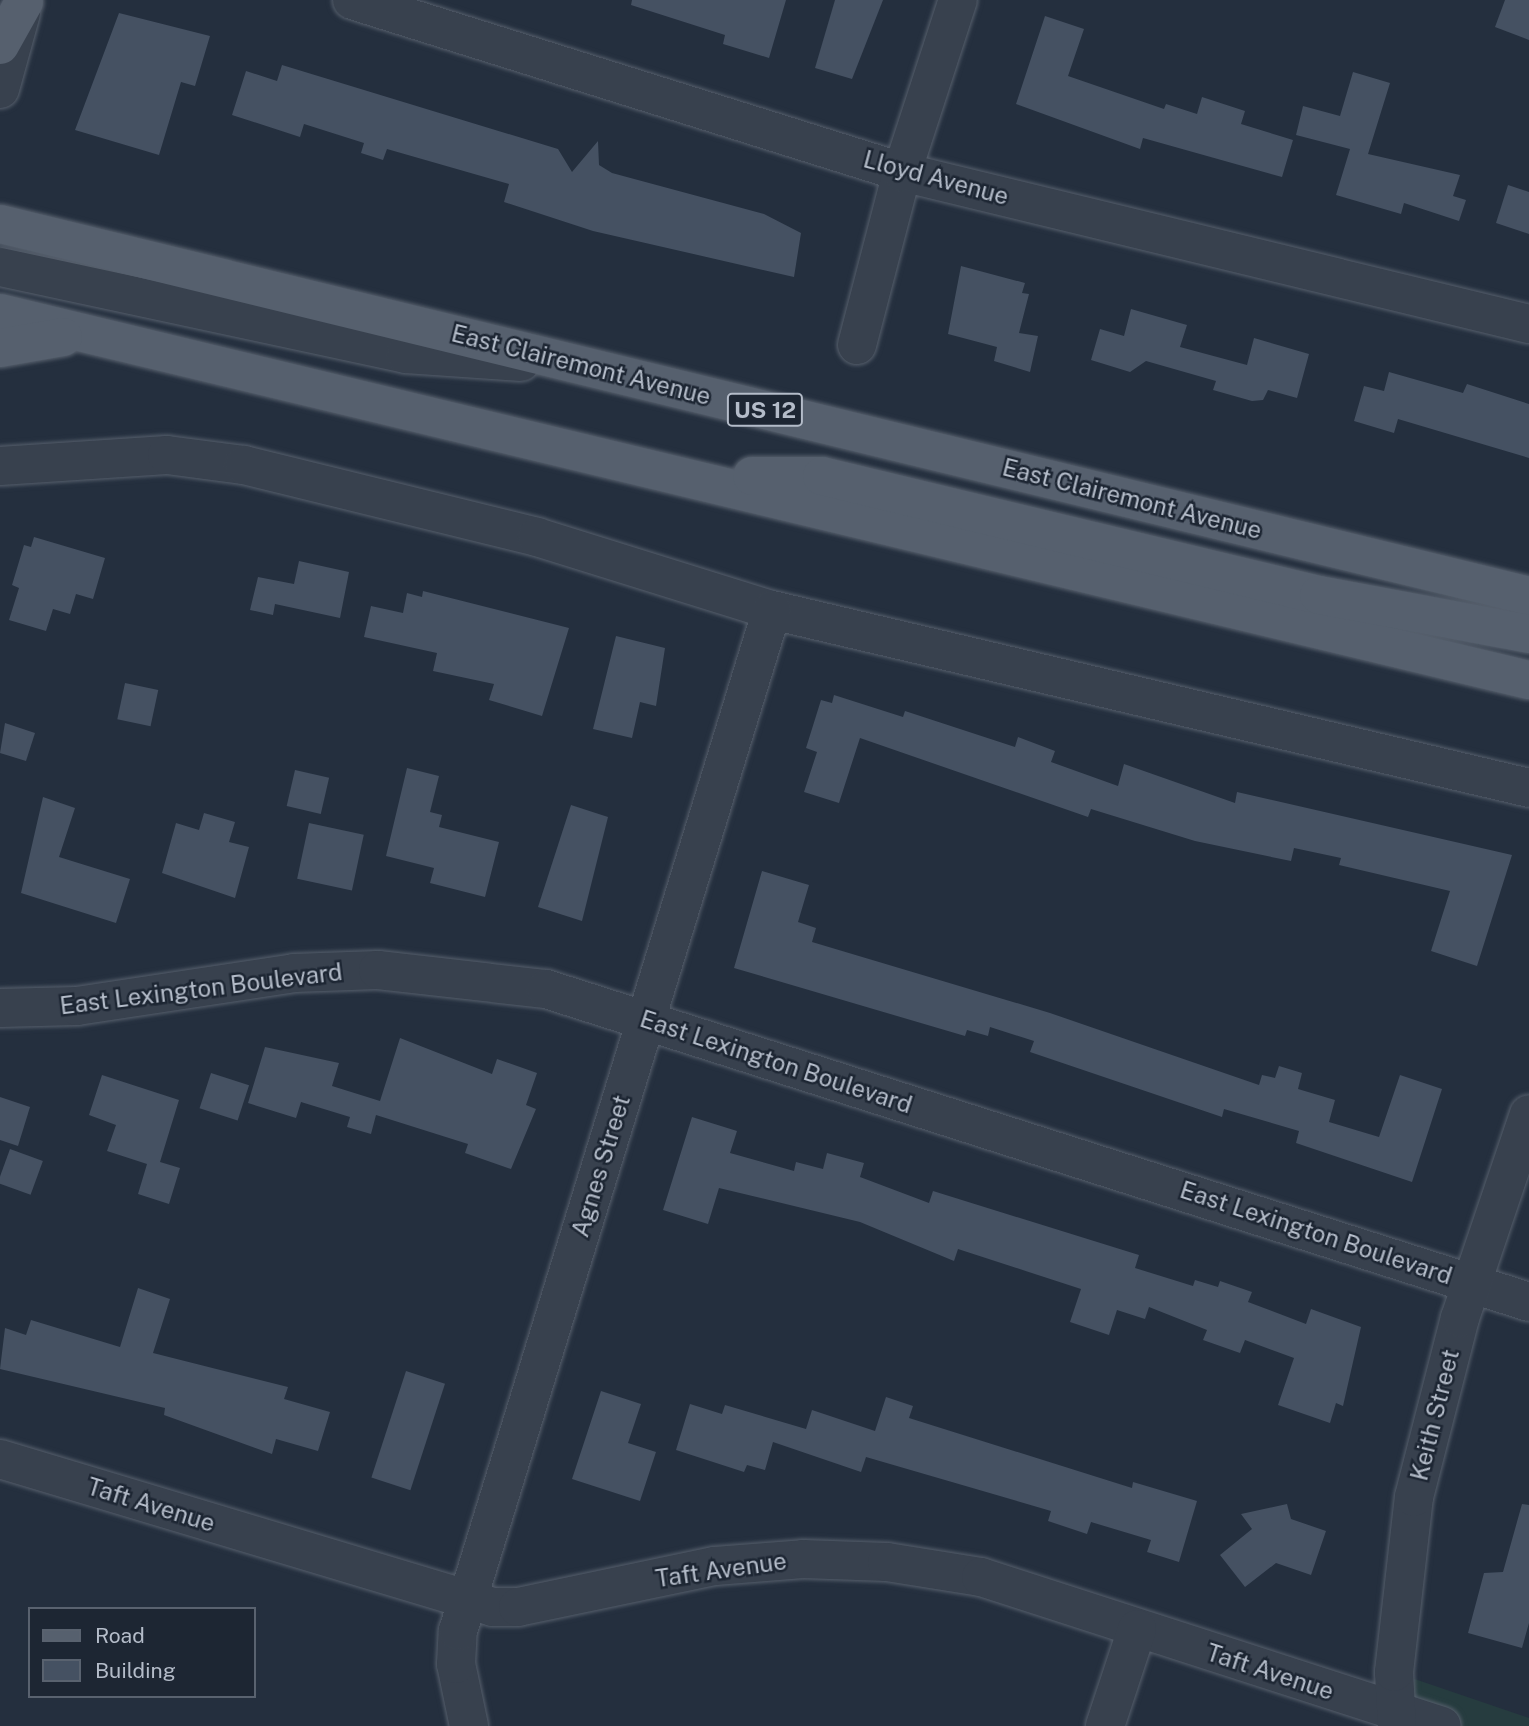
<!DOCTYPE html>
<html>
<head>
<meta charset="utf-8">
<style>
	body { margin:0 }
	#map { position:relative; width:1529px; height:1726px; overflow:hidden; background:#242f3e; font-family:"Public Sans",sans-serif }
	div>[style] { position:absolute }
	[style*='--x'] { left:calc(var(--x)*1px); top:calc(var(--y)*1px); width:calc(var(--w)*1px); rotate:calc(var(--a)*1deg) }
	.green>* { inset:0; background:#263c3f }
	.building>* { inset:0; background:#455162; transform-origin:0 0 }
	.roads { filter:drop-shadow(0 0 2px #565f6c) drop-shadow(0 0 2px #565f6c) }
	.minor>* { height:38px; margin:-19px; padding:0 19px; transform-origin:19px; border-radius:19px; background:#38414e }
	.major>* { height:38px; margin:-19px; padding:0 19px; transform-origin:19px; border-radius:19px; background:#56606e }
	span { translate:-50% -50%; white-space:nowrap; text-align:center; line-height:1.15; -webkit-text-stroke:5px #1d2633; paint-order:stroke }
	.shield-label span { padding:2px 5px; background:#1d2633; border:2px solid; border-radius:5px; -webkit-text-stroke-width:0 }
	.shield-label { font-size:23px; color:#b4bcc9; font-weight:700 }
	.street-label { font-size:24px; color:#b4bcc9 }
	.legend { position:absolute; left:28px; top:1607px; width:228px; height:91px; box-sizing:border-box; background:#1d2633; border:2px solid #59626f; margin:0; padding:9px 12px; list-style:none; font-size:21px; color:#b4bcc9 }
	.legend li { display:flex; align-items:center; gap:14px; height:35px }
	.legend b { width:35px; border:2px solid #59626f }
</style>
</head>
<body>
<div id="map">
	<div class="green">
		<i style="clip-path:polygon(1394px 1672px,1529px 1718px,1529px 1726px,1397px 1726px)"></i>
	</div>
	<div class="building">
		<i style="clip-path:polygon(632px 0,786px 0,769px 58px,723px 44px,725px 35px,631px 5px)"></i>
		<i style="clip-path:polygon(835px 0,883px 0,852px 79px,815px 68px)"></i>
		<i style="clip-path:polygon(1505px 0,1529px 0,1529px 40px,1495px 27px)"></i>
		<i style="clip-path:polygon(119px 13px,210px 36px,195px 86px,181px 82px,159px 155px,75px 130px)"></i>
		<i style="clip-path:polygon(1045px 16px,1084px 29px,1068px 76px,1164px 109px,1166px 104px,1197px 114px,1202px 97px,1245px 111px,1241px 124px,1293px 140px,1282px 177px,1143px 138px,1140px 149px,1016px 104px)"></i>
		<i style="clip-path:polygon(282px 65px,558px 149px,572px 172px,598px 141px,599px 165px,612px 173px,764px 214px,801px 233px,794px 277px,593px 231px,504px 202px,509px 184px,387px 149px,383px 160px,361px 153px,364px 143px,304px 124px,300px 137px,232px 115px,246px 71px,277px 81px)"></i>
		<i style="clip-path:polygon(1353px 72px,1390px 83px,1368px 154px,1460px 175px,1453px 196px,1466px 200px,1459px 221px,1404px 203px,1401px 214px,1336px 195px,1350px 149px,1296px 135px,1303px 106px,1340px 116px)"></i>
		<i style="clip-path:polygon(1508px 185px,1529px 192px,1529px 234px,1496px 223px)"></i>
		<i style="clip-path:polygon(961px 266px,1025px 283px,1022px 293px,1029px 294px,1019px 333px,1038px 336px,1030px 372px,994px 361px,997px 347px,948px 334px)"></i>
		<i style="clip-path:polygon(1131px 309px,1187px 325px,1180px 347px,1247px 365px,1254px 338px,1309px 354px,1297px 398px,1268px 390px,1263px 400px,1252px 401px,1213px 390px,1216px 381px,1146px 361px,1130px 372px,1091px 360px,1100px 329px,1124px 336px)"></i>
		<i style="clip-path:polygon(1389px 372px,1463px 393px,1467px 384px,1529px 404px,1529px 458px,1398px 419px,1394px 433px,1354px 421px,1364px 386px,1384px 391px)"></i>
		<i style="clip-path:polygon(34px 537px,105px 558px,93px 599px,76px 594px,70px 614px,53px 609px,46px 631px,9px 620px,19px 588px,12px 585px,24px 545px,31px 547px)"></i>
		<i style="clip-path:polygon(299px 561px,349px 572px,340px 618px,275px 604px,273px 615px,250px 610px,258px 577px,294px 584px)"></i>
		<i style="clip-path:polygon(423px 591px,569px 628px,542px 716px,489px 700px,494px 684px,433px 671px,437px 653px,364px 637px,371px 606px,403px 613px,407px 593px,422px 597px)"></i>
		<i style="clip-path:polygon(616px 636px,665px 648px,656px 706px,640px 702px,632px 738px,593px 729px)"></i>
		<i style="left:125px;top:683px;width:34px;height:37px;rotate:12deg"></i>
		<i style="clip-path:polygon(834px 695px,903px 717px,905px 711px,1015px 747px,1018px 737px,1055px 751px,1051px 762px,1118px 786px,1124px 764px,1235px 803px,1237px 792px,1512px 855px,1477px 966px,1431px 951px,1450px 891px,1339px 865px,1341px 858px,1294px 848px,1291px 861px,1195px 841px,1091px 809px,1088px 817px,860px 738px,839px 803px,804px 792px,817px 752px,806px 748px,821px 700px,832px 703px)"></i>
		<i style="clip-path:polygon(5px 723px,35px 733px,26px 761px,0 753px)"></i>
		<i style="clip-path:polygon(407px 768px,439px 776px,430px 812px,442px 815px,439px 827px,499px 842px,485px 897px,430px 883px,434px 868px,386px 856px)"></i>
		<i style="left:295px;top:770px;width:35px;height:37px;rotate:13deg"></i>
		<i style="clip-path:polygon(43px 797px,75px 808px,59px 857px,130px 879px,116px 923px,21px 893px)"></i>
		<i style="clip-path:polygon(571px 805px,608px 817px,582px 921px,538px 907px)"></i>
		<i style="clip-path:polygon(204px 813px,235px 822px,229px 842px,249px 847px,235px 898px,162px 873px,176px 823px,199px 830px)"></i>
		<i style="left:309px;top:823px;width:56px;height:57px;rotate:12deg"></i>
		<i style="clip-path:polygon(762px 871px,809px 885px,798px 922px,816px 928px,812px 942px,1050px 1013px,1259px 1085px,1262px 1075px,1275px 1078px,1279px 1066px,1302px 1073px,1298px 1089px,1335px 1100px,1329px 1122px,1379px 1137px,1400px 1075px,1442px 1089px,1412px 1182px,1296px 1143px,1299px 1131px,1224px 1109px,1222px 1117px,1030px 1052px,1034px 1041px,990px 1027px,988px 1036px,967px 1030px,965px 1036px,734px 968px)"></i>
		<i style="clip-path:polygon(400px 1038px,492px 1074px,497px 1059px,537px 1073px,526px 1105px,536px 1109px,511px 1169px,465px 1153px,468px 1144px,376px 1115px,371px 1134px,347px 1127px,350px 1117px,301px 1102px,296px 1118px,248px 1103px,265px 1047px,339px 1063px,332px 1086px,380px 1101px)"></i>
		<i style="left:211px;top:1073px;width:40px;height:37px;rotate:18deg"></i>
		<i style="clip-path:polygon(102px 1075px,179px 1100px,160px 1162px,180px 1168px,169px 1204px,138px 1194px,147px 1164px,107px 1151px,116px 1125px,89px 1115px)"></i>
		<i style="clip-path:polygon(0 1097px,30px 1107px,18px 1146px,0 1140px)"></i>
		<i style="clip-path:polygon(692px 1117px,737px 1131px,730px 1153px,794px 1171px,796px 1162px,823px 1169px,827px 1153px,864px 1163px,860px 1177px,929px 1203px,933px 1191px,1139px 1255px,1135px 1268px,1193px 1286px,1195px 1280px,1218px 1287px,1220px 1281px,1252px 1292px,1248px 1302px,1306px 1324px,1311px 1309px,1361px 1327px,1343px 1406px,1336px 1403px,1330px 1423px,1278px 1405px,1294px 1358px,1245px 1340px,1240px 1353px,1203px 1340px,1207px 1330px,1149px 1307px,1145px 1319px,1117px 1310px,1109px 1335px,1070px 1322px,1081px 1289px,958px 1249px,954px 1261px,860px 1222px,719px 1188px,708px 1224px,663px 1210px)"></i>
		<i style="left:10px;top:1149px;width:35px;height:36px;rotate:20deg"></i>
		<i style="clip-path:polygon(138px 1288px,170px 1299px,153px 1353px,288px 1387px,284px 1399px,330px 1412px,318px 1451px,276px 1439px,272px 1454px,164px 1415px,165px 1408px,0 1369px,5px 1328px,26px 1335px,31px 1320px,120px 1347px)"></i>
		<i style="left:406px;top:1371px;width:41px;height:112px;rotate:18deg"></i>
		<i style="clip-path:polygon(601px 1391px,641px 1404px,628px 1443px,656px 1452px,640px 1501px,572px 1479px)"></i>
		<i style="clip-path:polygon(886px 1397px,913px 1406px,909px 1418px,1132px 1488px,1133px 1482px,1197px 1501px,1179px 1562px,1147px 1552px,1151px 1540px,1091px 1522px,1087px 1534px,1048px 1521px,1051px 1511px,866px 1457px,861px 1472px,773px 1442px,765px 1470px,747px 1465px,744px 1472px,676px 1450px,690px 1404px,722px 1414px,725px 1405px,806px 1429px,812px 1410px,875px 1431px)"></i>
		<i style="clip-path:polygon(1287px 1504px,1291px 1519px,1326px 1531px,1311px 1575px,1276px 1563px,1245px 1587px,1220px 1555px,1252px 1529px,1241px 1514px)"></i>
		<i style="clip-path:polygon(1522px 1504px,1529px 1505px,1529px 1623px,1522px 1648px,1468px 1633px,1484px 1573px,1503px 1572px)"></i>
	</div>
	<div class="roads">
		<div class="minor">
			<i style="--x:352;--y:0;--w:576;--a:17.37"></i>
			<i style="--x:902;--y:172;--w:645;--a:13.63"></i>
			<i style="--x:0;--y:89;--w:79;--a:-74.6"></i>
			<i style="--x:0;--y:267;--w:415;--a:12.1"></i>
			<i style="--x:406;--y:354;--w:115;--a:4"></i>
			<i style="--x:857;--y:345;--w:179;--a:-75.4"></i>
			<i style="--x:902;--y:172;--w:181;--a:-72"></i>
			<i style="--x:0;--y:466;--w:167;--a:-3.8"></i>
			<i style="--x:167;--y:455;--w:78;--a:7.4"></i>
			<i style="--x:244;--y:465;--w:302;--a:13.8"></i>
			<i style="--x:537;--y:537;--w:246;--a:17.3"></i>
			<i style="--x:772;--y:610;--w:778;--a:13.23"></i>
			<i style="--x:0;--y:1008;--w:77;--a:-1.5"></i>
			<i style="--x:77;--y:1006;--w:219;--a:-8.6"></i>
			<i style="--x:294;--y:973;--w:84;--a:-2"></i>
			<i style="--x:378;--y:970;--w:169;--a:6.5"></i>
			<i style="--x:546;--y:989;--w:1032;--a:17.66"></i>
			<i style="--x:0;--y:1459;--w:515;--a:16.71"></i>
			<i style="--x:493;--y:1607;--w:25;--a:0"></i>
			<i style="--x:518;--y:1607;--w:201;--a:-11.8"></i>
			<i style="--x:715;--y:1566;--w:88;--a:-4.5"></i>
			<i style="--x:803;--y:1559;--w:84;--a:2"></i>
			<i style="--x:887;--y:1562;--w:95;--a:9.1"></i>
			<i style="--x:981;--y:1577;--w:484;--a:17.9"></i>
			<i style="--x:469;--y:1726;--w:63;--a:-101.8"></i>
			<i style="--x:456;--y:1664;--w:33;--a:-87"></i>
			<i style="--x:458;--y:1631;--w:1068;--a:-72.91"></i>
			<i style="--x:1105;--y:1726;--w:102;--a:-71.7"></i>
			<i style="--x:1397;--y:1726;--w:54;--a:-93.2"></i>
			<i style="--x:1394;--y:1672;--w:176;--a:-83.5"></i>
			<i style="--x:1414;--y:1497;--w:185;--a:-75.6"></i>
			<i style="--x:1460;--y:1318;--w:215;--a:-71.3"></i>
		</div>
		<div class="major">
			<i style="--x:0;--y:45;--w:49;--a:-60.8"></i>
			<i style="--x:0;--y:224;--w:1574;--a:13.67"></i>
			<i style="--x:0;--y:313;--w:1572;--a:13.5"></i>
			<i style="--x:0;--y:348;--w:64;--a:-9.9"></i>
			<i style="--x:752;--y:476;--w:70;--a:0"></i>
			<i style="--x:822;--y:476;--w:511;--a:13.47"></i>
			<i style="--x:1319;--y:595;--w:214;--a:10.5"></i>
		</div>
	</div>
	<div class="shield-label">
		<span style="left:765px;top:410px">US 12</span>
	</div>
	<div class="street-label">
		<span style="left:936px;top:178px;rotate:15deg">Lloyd Avenue</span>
		<span style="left:581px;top:365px;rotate:14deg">East Clairemont Avenue</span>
		<span style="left:1132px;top:499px;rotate:14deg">East Clairemont Avenue</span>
		<span style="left:201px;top:989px;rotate:-7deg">East Lexington Boulevard</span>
		<span style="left:776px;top:1062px;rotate:18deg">East Lexington Boulevard</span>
		<span style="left:601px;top:1166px;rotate:-73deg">Agnes Street</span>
		<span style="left:1316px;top:1233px;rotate:18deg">East Lexington Boulevard</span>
		<span style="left:1435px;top:1415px;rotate:-76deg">Keith Street</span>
		<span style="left:151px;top:1505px;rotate:17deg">Taft Avenue</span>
		<span style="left:721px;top:1570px;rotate:-8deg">Taft Avenue</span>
		<span style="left:1270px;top:1672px;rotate:18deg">Taft Avenue</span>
	</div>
	<ul class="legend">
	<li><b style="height:9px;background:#56606e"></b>Road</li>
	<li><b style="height:19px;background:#455162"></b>Building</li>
	</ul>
</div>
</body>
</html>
